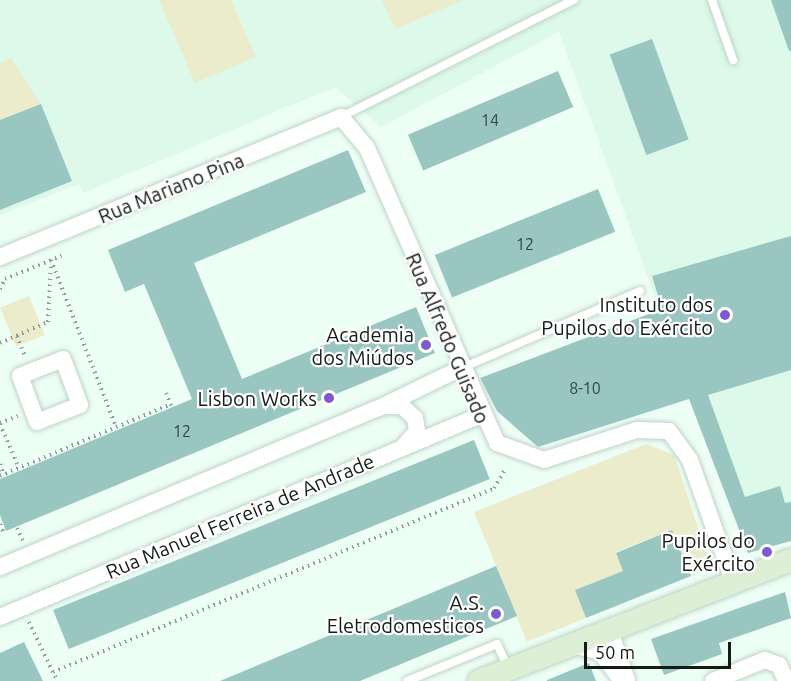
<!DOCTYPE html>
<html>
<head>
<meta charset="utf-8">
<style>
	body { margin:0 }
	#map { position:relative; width:791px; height:681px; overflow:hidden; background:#edfef5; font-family:Ubuntu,sans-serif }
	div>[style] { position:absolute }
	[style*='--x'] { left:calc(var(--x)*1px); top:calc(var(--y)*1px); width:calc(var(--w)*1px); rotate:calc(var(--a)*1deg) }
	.built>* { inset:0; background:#dcf9e9 }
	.green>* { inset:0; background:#ebeccb; transform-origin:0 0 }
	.building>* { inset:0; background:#99c6c1; transform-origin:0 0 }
	.path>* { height:4px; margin-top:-2px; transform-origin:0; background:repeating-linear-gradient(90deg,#909d96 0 1.5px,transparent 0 6px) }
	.roads { filter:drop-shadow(0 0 2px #bed3c7) drop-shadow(0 0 2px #bed3c7) }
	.lane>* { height:8px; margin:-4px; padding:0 4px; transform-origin:4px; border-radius:4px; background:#fff }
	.street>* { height:16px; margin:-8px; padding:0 8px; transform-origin:8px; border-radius:8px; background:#fff }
	.secondary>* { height:22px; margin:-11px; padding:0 11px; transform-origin:11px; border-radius:11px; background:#ddefd4 }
	.dots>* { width:16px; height:16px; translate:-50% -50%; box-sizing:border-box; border:3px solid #fff; border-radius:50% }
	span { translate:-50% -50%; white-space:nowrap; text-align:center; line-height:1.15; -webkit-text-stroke:4.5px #fff; paint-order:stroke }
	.number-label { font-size:16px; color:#354642 }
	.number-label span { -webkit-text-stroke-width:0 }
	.street-label { font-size:20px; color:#141b17 }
	.poi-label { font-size:20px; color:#141b17 }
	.right { translate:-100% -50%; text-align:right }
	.scale { position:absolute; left:584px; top:642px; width:147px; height:27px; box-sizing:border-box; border:3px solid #141b17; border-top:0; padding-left:8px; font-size:18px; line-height:21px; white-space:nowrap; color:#141b17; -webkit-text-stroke:4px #fff; paint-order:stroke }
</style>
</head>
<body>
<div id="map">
	<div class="built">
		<i style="clip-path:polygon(0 0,791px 0,791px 541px,748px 553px,559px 32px,381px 127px,335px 87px,83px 193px,79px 184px,0 215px)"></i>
	</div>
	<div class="green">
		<i style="clip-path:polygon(159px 0,231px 0,256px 57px,195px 83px)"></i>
		<i style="clip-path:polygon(382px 0,464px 0,395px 29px)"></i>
		<i style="clip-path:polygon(11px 58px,41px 104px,0 120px,0 63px)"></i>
		<i style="left:29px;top:296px;width:42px;height:31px;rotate:68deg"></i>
		<i style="clip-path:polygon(646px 444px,674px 455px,711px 567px,691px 576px,672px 530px,616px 552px,623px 571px,575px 590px,586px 618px,527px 642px,474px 512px)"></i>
	</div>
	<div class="building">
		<i style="clip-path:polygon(771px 0,791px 0,791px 51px,789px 51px)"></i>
		<i style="left:652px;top:39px;width:107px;height:45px;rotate:70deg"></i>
		<i style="left:558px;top:71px;width:39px;height:163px;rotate:67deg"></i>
		<i style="clip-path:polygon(41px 104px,72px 181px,0 210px,0 120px)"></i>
		<i style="clip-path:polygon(348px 150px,366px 192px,194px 263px,242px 379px,416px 307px,435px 353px,6px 531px,0 515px,0 479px,192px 399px,144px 284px,125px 292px,108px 250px)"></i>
		<i style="left:598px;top:189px;width:46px;height:176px;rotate:68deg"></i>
		<i style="clip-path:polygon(791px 236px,791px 370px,708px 395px,745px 497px,780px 486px,785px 503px,791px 502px,791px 541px,748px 553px,689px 399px,538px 447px,497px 411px,480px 378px,662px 309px,652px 276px)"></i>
		<i style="left:474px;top:440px;width:42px;height:454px;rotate:68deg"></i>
		<i style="clip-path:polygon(672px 530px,691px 576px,586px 618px,575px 590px,623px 571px,616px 553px)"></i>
		<i style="clip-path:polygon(496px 566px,517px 616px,360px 681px,220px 681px)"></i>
		<i style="clip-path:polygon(785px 592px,791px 618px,719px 643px,722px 654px,664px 675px,651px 639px)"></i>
		<i style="clip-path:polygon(24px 642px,43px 681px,0 681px,0 653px)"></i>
		<i style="clip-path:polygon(589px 663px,596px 681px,547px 681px,547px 680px)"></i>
	</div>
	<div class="path">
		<i style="--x:51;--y:260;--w:179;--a:68.7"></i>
		<i style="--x:0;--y:289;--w:11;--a:-63"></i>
		<i style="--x:5;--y:279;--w:61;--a:-22.3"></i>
		<i style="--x:17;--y:336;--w:22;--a:69"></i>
		<i style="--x:0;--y:343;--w:52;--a:-23.6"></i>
		<i style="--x:48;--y:322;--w:58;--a:-87"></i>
		<i style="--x:166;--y:393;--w:16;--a:68"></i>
		<i style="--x:0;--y:423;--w:19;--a:-21"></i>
		<i style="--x:0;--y:424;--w:48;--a:66.6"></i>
		<i style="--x:0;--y:464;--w:12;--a:70"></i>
		<i style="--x:0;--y:476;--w:186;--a:-22.8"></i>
		<i style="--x:0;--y:524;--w:10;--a:66"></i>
		<i style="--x:17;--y:528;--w:14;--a:65"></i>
		<i style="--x:29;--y:622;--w:65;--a:64.6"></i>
		<i style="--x:53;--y:672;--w:478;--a:-22.6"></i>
		<i style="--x:494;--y:488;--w:23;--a:-59"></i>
	</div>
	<div class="roads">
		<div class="lane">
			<i style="--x:712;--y:0;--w:64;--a:70.7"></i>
			<i style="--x:341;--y:117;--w:261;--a:-26.7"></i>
			<i style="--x:462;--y:368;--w:194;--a:-23.4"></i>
			<i style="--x:407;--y:681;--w:97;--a:-22.3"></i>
			<i style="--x:497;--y:644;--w:26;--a:65"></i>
		</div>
		<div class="street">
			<i style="--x:0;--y:257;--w:369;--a:-22.3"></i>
			<i style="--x:341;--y:117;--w:40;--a:50"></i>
			<i style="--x:367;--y:148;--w:322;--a:66.2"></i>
			<i style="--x:497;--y:443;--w:50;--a:19.9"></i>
			<i style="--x:544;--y:460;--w:98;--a:-17.9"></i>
			<i style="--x:637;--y:430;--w:32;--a:2"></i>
			<i style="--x:669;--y:431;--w:36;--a:54"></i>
			<i style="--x:690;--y:460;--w:128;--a:70.4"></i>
			<i style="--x:63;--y:359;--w:49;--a:69.7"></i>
			<i style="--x:80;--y:405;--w:46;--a:158.4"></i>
			<i style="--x:37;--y:422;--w:49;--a:-110.3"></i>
			<i style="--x:20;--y:376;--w:46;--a:-21.6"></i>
			<i style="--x:387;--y:406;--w:15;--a:0"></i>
			<i style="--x:402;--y:406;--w:18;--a:43"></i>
			<i style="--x:415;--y:418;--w:13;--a:81"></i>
			<i style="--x:417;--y:431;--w:20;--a:131"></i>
			<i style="--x:0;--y:567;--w:411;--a:-22.8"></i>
			<i style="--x:379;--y:408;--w:91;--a:-26"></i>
			<i style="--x:0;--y:617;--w:522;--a:-22.78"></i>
			<i style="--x:609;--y:628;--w:55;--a:70.9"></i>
			<i style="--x:570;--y:644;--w:31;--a:15"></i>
			<i style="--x:600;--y:652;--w:36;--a:53"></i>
			<i style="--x:713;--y:681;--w:56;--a:-22"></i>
			<i style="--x:765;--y:660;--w:15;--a:20"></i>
			<i style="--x:779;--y:665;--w:17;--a:66"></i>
		</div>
		<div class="secondary">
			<i style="--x:479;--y:681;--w:335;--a:-21.2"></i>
		</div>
	</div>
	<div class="dots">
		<i style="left:725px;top:315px;background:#7c5ad4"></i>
		<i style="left:426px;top:345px;background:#7c5ad4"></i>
		<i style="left:329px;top:398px;background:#7c5ad4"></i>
		<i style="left:767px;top:552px;background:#7c5ad4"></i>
		<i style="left:496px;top:614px;background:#7c5ad4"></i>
	</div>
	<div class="number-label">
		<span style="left:490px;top:120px">14</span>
		<span style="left:525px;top:244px">12</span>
		<span style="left:585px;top:388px">8-10</span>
		<span style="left:182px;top:431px">12</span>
	</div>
	<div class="street-label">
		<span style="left:171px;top:188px;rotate:-22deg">Rua Mariano Pina</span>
		<span style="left:448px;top:338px;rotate:67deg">Rua Alfredo Guisado</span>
		<span style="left:240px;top:516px;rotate:-23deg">Rua Manuel Ferreira de Andrade</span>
	</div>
	<div class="poi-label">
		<span class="right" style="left:713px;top:316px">Instituto dos<br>Pupilos do Exército</span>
		<span class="right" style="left:414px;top:346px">Academia<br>dos Miúdos</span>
		<span class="right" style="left:317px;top:398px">Lisbon Works</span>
		<span class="right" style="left:755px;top:552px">Pupilos do<br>Exército</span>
		<span class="right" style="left:484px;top:614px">A.S.<br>Eletrodomesticos</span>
	</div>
	<div class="scale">50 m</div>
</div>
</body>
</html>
